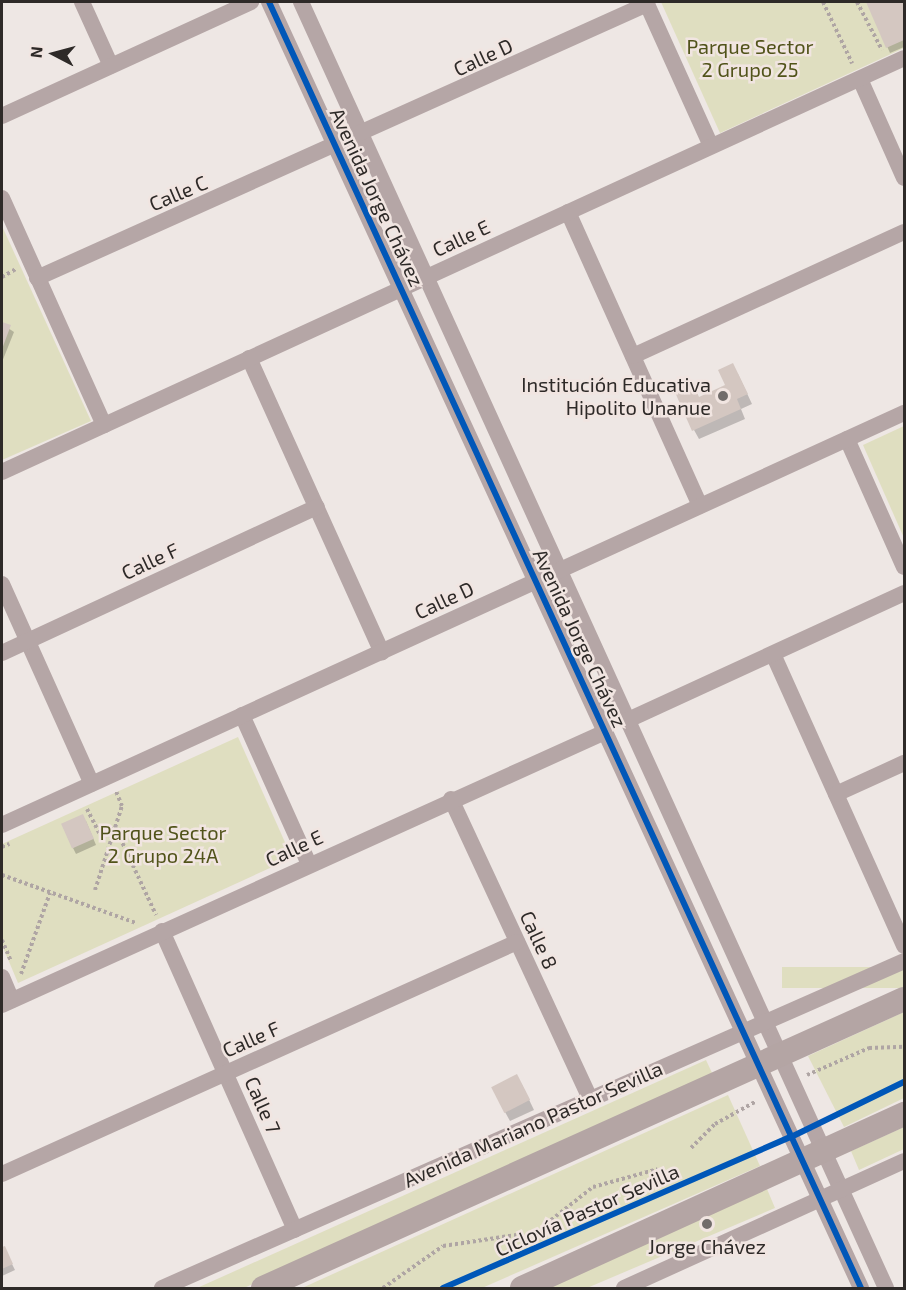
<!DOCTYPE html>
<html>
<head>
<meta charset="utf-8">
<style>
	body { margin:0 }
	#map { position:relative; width:906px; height:1290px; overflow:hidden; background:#eee7e4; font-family:"Exo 2",sans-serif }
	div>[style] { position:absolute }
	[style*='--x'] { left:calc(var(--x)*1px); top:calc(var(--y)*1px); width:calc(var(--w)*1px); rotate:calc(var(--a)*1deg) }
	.green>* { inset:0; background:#dfdec0; transform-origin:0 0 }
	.shadow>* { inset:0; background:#0003 }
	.building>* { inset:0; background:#d4c7c1; transform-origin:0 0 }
	.path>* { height:4px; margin-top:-2px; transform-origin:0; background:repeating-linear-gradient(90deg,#afa5a4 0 3px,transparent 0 6px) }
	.street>* { height:16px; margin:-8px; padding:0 8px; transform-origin:8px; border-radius:8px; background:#b5a6a6 }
	.secondary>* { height:24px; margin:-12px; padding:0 12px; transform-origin:12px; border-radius:12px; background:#b4a5a4 }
	.cycleway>* { height:6px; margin:-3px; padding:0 3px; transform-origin:3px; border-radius:3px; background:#0057b8 }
	.dots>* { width:16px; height:16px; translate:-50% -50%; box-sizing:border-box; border:3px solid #f1e5e1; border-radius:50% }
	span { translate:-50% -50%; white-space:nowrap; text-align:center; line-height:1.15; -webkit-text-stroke:5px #f1e5e1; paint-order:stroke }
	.park-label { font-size:20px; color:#51531a }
	.street-label { font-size:20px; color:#2e2a28 }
	.poi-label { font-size:20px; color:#2e2a28 }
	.right { translate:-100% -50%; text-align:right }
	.frame { position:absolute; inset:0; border:3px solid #2e2a28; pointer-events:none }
	.north { position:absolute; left:24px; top:24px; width:60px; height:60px; -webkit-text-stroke:4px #f1e5e1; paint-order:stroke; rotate:276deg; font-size:16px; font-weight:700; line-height:24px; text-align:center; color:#2e2a28 }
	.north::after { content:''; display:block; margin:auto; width:21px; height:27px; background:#2e2a28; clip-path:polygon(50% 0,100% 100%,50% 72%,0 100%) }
</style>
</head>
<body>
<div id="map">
	<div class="green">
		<i style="clip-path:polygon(661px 2px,904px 2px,904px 48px,720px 133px)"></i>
		<i style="clip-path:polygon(2px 226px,91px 421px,2px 460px)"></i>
		<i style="clip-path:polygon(904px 426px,904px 538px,863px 445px)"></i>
		<i style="clip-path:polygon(238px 737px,292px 858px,18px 983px,2px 945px,2px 844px)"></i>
		<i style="left:904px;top:967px;width:21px;height:122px;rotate:90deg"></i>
		<i style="clip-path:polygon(904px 1012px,904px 1098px,844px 1127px,808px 1056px)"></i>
		<i style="clip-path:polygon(706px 1060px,713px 1075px,244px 1288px,197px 1288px)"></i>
		<i style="clip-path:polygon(728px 1095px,760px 1166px,482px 1288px,302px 1288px)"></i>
		<i style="clip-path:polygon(904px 1127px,904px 1149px,859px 1170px,851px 1151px)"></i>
		<i style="clip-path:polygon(767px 1189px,775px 1208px,587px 1288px,547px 1288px)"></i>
	</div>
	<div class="shadow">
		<i style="clip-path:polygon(868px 2px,904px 2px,904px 47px,890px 53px)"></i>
		<i style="clip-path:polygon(2px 324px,14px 332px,2px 362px)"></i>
		<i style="clip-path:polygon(738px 374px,752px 404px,741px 409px,745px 419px,699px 439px,694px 430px,700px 399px,727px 386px)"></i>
		<i style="clip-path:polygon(86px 821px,96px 845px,76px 854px,73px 848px)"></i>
		<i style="clip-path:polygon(522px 1085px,534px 1110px,510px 1121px,505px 1112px)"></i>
		<i style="clip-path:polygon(4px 1248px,15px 1270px,2px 1276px,2px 1249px)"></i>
	</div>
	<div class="building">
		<i style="clip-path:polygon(866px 2px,904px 2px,904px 40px,886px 48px)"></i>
		<i style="clip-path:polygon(2px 322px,11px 325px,2px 349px)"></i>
		<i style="clip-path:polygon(733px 363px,748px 394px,737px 399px,741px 409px,692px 431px,674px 390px,692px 381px,699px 397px,725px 385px,718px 370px)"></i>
		<i style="left:83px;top:814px;width:27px;height:24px;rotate:66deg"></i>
		<i style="left:517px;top:1074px;width:29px;height:29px;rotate:63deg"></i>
		<i style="clip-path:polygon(5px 1246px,13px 1264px,2px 1269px,2px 1247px)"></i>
	</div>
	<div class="path">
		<i style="--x:823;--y:2;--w:68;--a:64.6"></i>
		<i style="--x:857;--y:2;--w:54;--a:62.5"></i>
		<i style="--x:2;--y:277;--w:16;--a:-30"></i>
		<i style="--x:87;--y:809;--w:29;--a:63"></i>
		<i style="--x:100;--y:835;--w:17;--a:-28"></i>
		<i style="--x:115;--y:827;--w:97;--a:65"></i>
		<i style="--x:2;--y:847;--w:8;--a:-23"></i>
		<i style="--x:2;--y:875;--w:142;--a:19.7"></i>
		<i style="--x:95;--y:890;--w:88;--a:-72.2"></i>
		<i style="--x:122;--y:806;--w:16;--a:-112"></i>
		<i style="--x:2;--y:940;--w:23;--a:67"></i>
		<i style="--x:21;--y:974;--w:86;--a:-70.3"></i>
		<i style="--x:807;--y:1075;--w:68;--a:-23.5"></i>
		<i style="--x:869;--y:1048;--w:35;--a:-2"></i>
		<i style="--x:691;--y:1148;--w:34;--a:-45"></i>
		<i style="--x:715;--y:1124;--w:46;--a:-28.8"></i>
		<i style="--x:551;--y:1220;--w:53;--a:-38.2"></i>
		<i style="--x:593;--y:1187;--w:67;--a:-15.5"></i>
		<i style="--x:383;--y:1288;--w:73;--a:-35"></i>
		<i style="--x:443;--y:1246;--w:74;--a:-8.6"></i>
	</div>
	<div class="street">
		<i style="--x:82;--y:2;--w:70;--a:65.6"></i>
		<i style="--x:269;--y:2;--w:1416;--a:65.28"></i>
		<i style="--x:301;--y:2;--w:1413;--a:65.54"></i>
		<i style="--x:646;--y:2;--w:158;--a:65.7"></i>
		<i style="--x:860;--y:79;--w:108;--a:66"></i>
		<i style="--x:2;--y:116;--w:274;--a:-24.6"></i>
		<i style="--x:2;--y:198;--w:249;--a:65.8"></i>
		<i style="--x:568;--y:212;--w:322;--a:65.8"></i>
		<i style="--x:37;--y:278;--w:669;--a:-24.19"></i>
		<i style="--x:633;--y:356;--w:298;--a:-24.6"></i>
		<i style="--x:249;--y:358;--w:323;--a:65.7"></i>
		<i style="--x:847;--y:439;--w:140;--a:66"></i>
		<i style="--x:2;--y:472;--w:992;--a:-24.65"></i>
		<i style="--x:2;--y:584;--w:219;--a:65.8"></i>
		<i style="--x:2;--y:653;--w:347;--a:-24.9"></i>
		<i style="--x:773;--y:654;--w:320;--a:65.8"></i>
		<i style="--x:242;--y:715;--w:163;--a:65.8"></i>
		<i style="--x:628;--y:720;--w:304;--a:-24.7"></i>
		<i style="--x:836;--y:794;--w:75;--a:-24.5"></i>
		<i style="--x:451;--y:799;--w:330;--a:65.1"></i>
		<i style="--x:2;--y:825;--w:992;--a:-24.55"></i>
		<i style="--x:162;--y:931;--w:327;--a:66"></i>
		<i style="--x:2;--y:977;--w:25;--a:67"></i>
		<i style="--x:2;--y:1005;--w:662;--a:-24.36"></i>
		<i style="--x:2;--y:1174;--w:565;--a:-24.25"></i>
		<i style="--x:162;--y:1288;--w:811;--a:-23.78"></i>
		<i style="--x:624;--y:1288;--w:307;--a:-24.4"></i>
	</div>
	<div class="secondary">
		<i style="--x:263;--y:1288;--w:703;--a:-24.27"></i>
		<i style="--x:522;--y:1288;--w:420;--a:-24.5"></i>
	</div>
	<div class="cycleway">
		<i style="--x:269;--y:2;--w:1416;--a:65.28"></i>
		<i style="--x:443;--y:1288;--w:379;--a:-23.5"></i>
		<i style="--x:791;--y:1137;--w:126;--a:-26"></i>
	</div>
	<div class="dots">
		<i style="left:723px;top:396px;background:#716c6a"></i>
		<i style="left:707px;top:1224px;background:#716c6a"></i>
	</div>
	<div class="park-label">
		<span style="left:750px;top:58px">Parque Sector<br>2 Grupo 25</span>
		<span style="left:163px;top:844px">Parque Sector<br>2 Grupo 24A</span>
	</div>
	<div class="street-label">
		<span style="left:483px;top:57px;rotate:-25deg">Calle D</span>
		<span style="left:178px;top:193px;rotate:-23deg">Calle C</span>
		<span style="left:377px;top:197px;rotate:65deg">Avenida Jorge Chávez</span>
		<span style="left:461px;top:238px;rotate:-25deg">Calle E</span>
		<span style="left:150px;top:561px;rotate:-25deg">Calle F</span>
		<span style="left:444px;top:600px;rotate:-25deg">Calle D</span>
		<span style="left:580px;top:638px;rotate:65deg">Avenida Jorge Chávez</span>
		<span style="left:294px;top:848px;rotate:-25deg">Calle E</span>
		<span style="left:539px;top:940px;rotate:65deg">Calle 8</span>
		<span style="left:251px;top:1039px;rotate:-24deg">Calle F</span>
		<span style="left:263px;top:1105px;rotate:66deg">Calle 7</span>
		<span style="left:533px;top:1124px;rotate:-24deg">Avenida Mariano Pastor Sevilla</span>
		<span style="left:587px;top:1210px;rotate:-24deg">Ciclovía Pastor Sevilla</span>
	</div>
	<div class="poi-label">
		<span class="right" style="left:711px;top:396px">Institución Educativa<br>Hipolito Unanue</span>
		<span style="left:707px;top:1246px">Jorge Chávez</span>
	</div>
	<div class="frame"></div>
	<div class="north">N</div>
</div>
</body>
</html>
